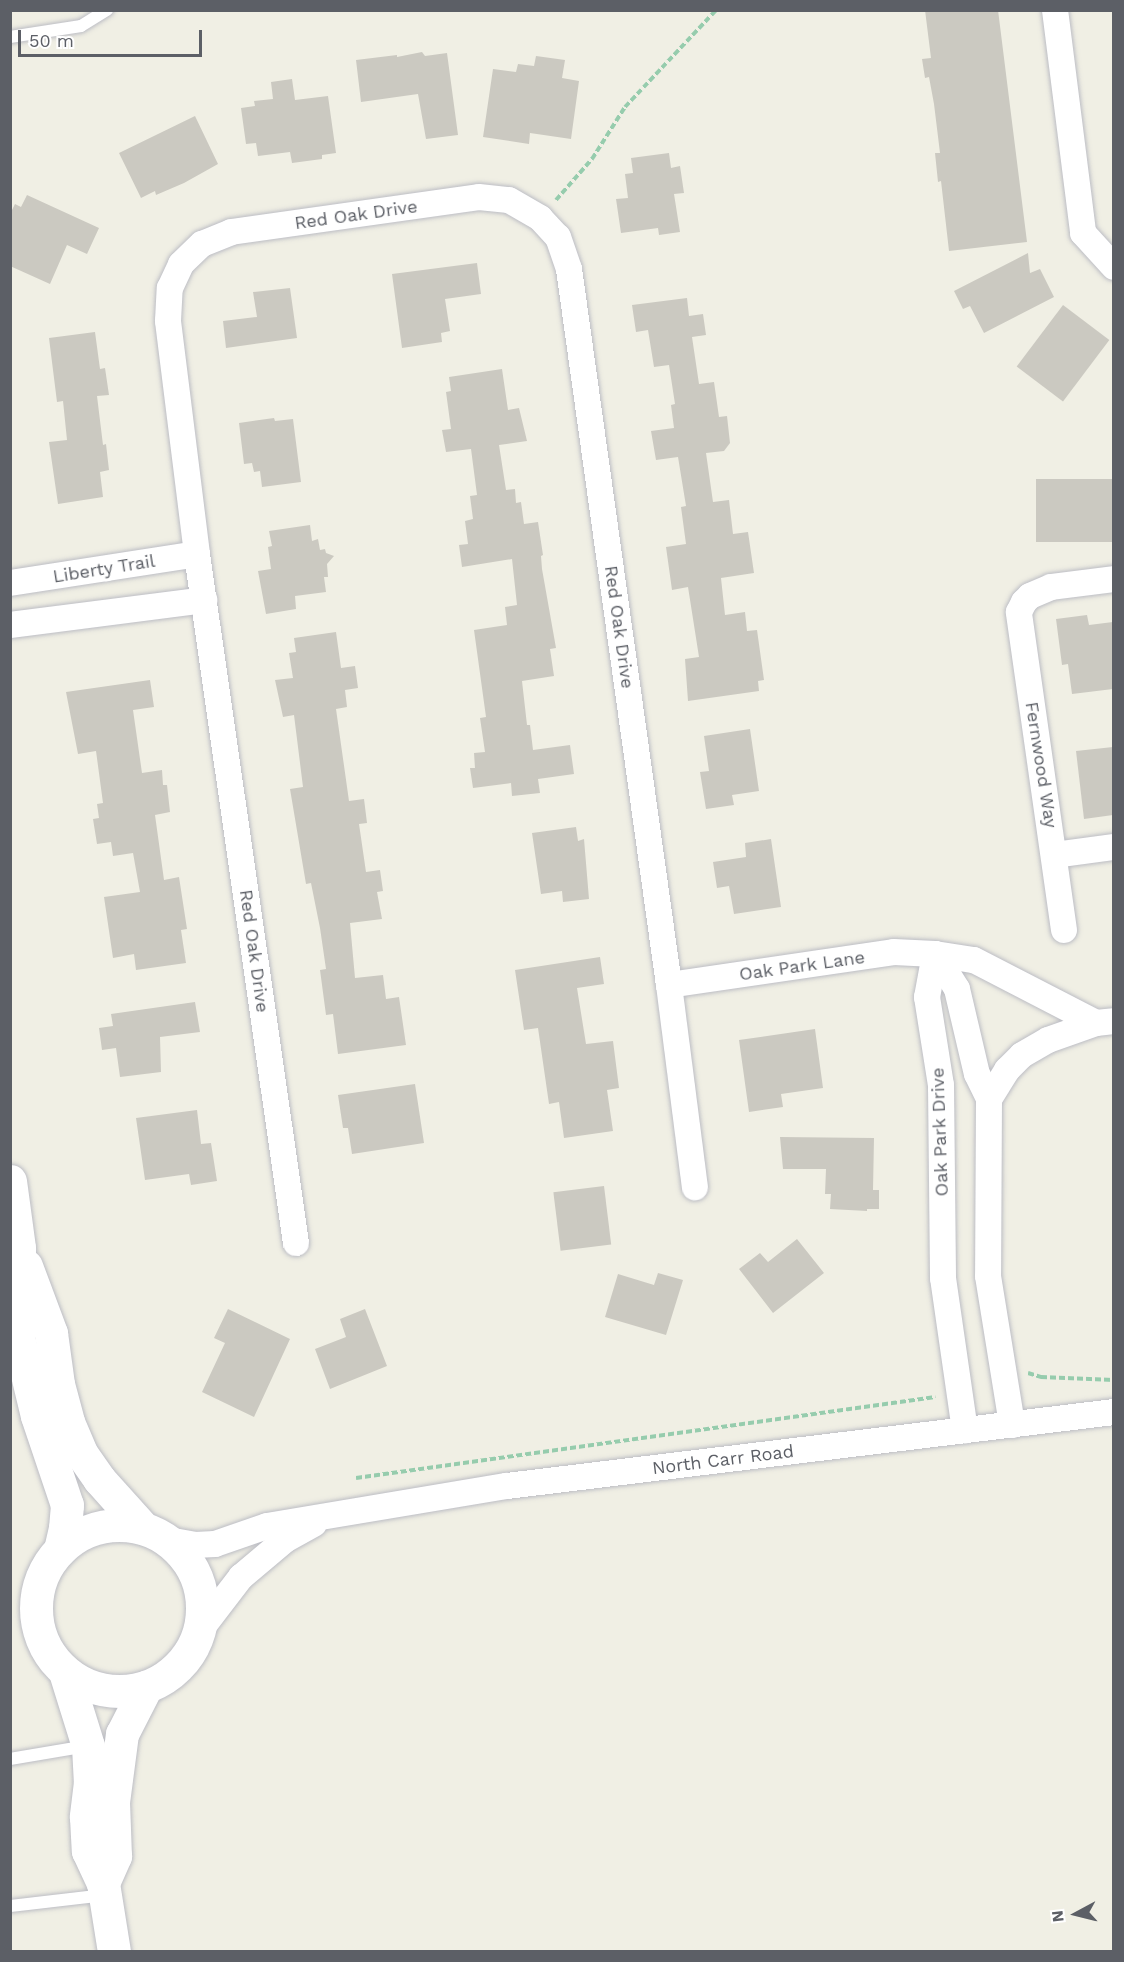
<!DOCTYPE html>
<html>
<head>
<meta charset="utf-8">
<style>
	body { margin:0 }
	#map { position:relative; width:1124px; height:1962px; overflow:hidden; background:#f0efe4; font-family:"Work Sans",sans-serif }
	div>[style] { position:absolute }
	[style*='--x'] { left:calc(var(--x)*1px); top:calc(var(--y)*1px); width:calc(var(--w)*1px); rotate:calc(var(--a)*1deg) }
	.building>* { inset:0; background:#cbc9c1; transform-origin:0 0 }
	.path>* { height:4px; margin-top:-2px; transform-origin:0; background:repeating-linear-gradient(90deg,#96ccad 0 6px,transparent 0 9px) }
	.roads { filter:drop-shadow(0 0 2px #bcbdc4) drop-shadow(0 0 2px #bcbdc4) }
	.lane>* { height:12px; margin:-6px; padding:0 6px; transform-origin:6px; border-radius:6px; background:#fff }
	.street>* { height:26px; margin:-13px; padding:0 13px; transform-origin:13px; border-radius:13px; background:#fff }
	.secondary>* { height:33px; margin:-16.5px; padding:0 16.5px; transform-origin:16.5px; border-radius:16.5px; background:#fff }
	.secondary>.ring { margin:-16.5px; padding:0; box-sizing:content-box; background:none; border:33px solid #fff; border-radius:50% }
	span { translate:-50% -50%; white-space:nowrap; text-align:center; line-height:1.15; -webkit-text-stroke:6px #fff; paint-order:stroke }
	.street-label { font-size:18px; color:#5c5f66 }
	.frame { position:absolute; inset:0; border:12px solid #5c5f66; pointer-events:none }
	.north { position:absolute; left:1046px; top:1884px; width:60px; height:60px; -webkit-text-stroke:4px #fff; paint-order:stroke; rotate:263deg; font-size:16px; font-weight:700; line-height:24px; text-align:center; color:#5c5f66 }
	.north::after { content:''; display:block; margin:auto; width:21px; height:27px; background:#5c5f66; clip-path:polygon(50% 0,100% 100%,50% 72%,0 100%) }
	.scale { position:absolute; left:18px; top:30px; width:184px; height:27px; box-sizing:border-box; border:3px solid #5c5f66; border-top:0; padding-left:8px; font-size:18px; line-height:21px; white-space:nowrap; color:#5c5f66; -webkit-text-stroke:4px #fff; paint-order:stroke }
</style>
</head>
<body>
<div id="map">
	<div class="building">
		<i style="clip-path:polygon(925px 10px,998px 10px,1027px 242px,949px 251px,941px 181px,938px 182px,935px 153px,940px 153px,934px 104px,929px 77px,925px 78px,922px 59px,931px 58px)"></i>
		<i style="clip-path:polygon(422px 52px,425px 56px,447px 53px,458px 135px,426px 139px,418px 94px,361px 102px,356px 60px,397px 55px,397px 57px)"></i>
		<i style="clip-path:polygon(536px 56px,565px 60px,562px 78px,579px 81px,571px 139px,530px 133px,529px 144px,483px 137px,493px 69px,516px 72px,518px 64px,534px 66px)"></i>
		<i style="clip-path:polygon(292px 79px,295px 100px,328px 96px,336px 153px,322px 155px,322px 159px,292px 163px,290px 152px,258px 156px,256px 143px,246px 144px,241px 108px,255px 106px,254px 101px,273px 99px,271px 82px)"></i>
		<i style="clip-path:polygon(195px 116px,218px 164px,184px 183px,156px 195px,155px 191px,141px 198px,119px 153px)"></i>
		<i style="clip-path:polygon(669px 153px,671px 168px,680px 166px,684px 193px,674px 194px,680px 232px,659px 235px,658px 228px,621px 233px,616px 199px,628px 198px,625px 174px,633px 173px,631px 158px)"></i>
		<i style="clip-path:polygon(27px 195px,99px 228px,87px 254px,67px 245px,50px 284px,10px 266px,10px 214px,15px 204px,21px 207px)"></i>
		<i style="clip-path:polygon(1028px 253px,1030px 273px,1040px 269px,1054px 297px,984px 333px,970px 306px,963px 309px,954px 291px)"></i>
		<i style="clip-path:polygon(477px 263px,481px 294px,445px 299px,450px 331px,441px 333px,442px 342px,402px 348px,392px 274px)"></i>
		<i style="clip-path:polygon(290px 288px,297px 338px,226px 348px,223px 321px,257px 317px,253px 292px)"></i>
		<i style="clip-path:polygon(687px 298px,689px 316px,703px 314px,706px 335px,692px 337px,699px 384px,714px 382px,719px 417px,727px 416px,730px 443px,724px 451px,706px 453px,713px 502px,729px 500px,733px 534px,748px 532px,754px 573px,721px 578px,725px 615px,745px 612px,747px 631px,757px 630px,764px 680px,758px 681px,759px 691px,688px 701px,685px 659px,699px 657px,688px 587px,672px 590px,666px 547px,686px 544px,681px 507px,686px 506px,678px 457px,656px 460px,651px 431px,674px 428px,671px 405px,675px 404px,669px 365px,654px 367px,648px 330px,636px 332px,632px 305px)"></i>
		<i style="left:1063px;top:305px;width:58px;height:77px;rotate:37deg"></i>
		<i style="clip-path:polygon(95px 332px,100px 369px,105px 368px,109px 395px,97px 396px,103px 445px,106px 444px,109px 470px,100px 472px,103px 497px,58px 504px,49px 442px,67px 440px,63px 401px,57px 402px,49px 338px)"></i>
		<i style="clip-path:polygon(502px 369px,508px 410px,519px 408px,527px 441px,499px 445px,506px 490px,515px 489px,516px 503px,521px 502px,524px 524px,538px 522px,543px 555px,541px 556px,542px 569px,556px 648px,550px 649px,554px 676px,522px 681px,527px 725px,530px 725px,533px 750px,570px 745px,574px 774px,538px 779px,540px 793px,512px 796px,511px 783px,473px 788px,470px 768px,475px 768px,474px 753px,485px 752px,480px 718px,486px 717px,474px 630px,507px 625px,505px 607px,517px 605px,512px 559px,462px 567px,459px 545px,468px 544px,465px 521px,473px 519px,470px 496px,477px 495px,471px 449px,446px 452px,442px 430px,451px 429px,446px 392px,451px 391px,449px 377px)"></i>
		<i style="clip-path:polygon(274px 418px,275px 421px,293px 419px,301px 482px,262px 487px,260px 471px,254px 472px,252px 463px,244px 464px,239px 423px)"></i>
		<i style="left:1113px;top:479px;width:63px;height:77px;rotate:90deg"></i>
		<i style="clip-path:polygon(310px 525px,312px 541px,318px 539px,320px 550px,325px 549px,326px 553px,334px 556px,327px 564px,328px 577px,324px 577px,326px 592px,295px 596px,296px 609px,266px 614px,258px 571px,271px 569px,268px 547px,272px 546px,269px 531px)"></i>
		<i style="clip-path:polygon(1087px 615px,1089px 625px,1113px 622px,1113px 689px,1072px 694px,1068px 664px,1062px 665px,1056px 619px)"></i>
		<i style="clip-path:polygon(336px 632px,341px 668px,355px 666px,358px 688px,345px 690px,347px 707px,336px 709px,349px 801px,364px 799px,367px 823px,359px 824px,366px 872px,380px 870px,383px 891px,377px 892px,382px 919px,350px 923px,355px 978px,383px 975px,386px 999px,399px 997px,406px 1045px,338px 1054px,333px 1014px,326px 1015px,320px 970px,326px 969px,320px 928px,311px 883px,306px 884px,290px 789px,303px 787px,294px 715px,283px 717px,275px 680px,293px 678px,289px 653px,296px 652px,294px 638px)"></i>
		<i style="clip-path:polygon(150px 680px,154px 707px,133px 710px,142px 773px,162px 770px,163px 785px,167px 785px,170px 812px,155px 815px,164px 880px,179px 877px,187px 929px,181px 930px,186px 963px,136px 970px,134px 954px,113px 958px,104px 897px,140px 892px,133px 853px,113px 856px,111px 842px,97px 844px,93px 819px,99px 818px,97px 804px,103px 803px,96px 751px,78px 754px,66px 692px)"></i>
		<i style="clip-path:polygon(750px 729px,759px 791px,732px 795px,734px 805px,706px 809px,700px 772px,709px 771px,704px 736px)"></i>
		<i style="clip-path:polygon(1113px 747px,1113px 815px,1084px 819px,1076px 751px)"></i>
		<i style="clip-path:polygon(576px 827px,578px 841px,584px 839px,589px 899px,563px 902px,562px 891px,541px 894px,532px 833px)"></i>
		<i style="clip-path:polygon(771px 839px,781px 907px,734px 914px,729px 886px,717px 888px,713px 862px,746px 857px,745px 843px)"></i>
		<i style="clip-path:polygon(600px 957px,604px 984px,577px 988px,586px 1044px,613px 1041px,619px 1088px,607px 1090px,613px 1131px,564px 1138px,559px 1102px,549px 1104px,538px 1028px,524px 1030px,515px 970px)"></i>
		<i style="clip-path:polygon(195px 1002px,200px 1032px,160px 1037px,161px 1072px,120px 1077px,116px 1048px,102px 1050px,99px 1028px,113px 1026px,111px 1014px)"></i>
		<i style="clip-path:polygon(815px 1029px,823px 1088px,781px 1094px,783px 1107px,749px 1112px,739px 1040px)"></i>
		<i style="clip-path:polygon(415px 1084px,424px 1143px,352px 1154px,348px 1128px,343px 1128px,338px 1095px)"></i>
		<i style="clip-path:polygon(197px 1110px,201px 1144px,211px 1143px,217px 1181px,191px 1185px,189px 1174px,145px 1180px,136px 1118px)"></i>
		<i style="clip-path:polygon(780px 1137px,874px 1138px,873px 1190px,879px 1190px,879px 1209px,867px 1209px,867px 1211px,830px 1209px,831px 1194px,825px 1194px,826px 1169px,783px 1169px)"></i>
		<i style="left:604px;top:1186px;width:59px;height:51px;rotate:83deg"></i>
		<i style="clip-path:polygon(797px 1239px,824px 1273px,773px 1313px,739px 1269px,760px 1253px,768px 1262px)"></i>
		<i style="clip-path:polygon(658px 1273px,683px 1280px,666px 1335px,605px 1317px,618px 1274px,654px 1285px)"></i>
		<i style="clip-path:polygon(228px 1309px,290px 1339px,254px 1417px,202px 1392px,225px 1343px,214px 1338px)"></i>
		<i style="clip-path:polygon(365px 1309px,387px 1366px,330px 1389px,315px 1349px,346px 1337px,340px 1319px)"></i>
	</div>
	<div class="path">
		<i style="--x:556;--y:200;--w:55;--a:-48.7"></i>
		<i style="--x:592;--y:159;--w:62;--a:-57.6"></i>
		<i style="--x:625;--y:107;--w:133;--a:-46.8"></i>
		<i style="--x:1028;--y:1373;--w:14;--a:17"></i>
		<i style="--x:1041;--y:1377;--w:73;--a:2.4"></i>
		<i style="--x:356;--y:1478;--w:585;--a:-7.96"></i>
	</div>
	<div class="roads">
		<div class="lane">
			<i style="--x:10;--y:37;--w:72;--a:-8.8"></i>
			<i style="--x:81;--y:26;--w:31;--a:-32"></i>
			<i style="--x:10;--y:1759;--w:78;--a:-9.6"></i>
			<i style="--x:10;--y:1906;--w:96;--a:-6.6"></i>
		</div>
		<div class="street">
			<i style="--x:1055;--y:10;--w:225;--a:82.8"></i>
			<i style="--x:1083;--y:233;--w:46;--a:47.6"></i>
			<i style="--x:10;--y:583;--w:189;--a:-8.8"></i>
			<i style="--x:10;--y:625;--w:196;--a:-7.3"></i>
			<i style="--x:1055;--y:855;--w:60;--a:-7.7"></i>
			<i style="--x:1064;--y:930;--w:321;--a:-98.1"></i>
			<i style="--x:1019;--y:612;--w:11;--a:-63"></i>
			<i style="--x:1024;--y:602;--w:8;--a:-45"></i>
			<i style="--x:1030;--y:596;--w:23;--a:-23"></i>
			<i style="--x:1051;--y:587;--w:64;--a:-7.2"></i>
			<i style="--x:935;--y:954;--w:41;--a:57.8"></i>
			<i style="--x:957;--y:989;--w:87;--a:76.8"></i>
			<i style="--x:977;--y:1074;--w:28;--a:64"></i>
			<i style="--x:989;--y:1099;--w:177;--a:90.3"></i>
			<i style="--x:988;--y:1276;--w:151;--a:80.8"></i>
			<i style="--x:935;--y:954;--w:44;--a:100.5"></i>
			<i style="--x:927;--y:997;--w:89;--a:81"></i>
			<i style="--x:941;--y:1085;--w:193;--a:89.4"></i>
			<i style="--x:943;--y:1278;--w:154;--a:81.8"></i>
			<i style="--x:669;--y:985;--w:227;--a:-8.3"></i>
			<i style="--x:894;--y:952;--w:41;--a:2.8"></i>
			<i style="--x:935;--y:954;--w:39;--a:9"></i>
			<i style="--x:974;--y:960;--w:137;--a:27.3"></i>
			<i style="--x:1096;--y:1023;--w:18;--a:-6"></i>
			<i style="--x:989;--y:1099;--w:34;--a:-58"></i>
			<i style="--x:1007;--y:1070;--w:21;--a:-45"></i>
			<i style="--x:1022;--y:1055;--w:30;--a:-30"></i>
			<i style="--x:1048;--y:1040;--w:51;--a:-19.5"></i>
			<i style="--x:296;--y:1243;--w:696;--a:-98.18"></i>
			<i style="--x:197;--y:554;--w:235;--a:-97.1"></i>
			<i style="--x:168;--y:321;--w:33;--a:-87"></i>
			<i style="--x:170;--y:288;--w:26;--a:-65"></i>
			<i style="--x:181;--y:264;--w:29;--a:-44"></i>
			<i style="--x:202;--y:244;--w:31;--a:-22"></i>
			<i style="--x:231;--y:232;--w:250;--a:-8"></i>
			<i style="--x:479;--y:197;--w:30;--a:6"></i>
			<i style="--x:509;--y:200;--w:36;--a:30"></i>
			<i style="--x:540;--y:218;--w:26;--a:47"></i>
			<i style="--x:558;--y:237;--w:34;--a:71"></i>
			<i style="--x:569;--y:269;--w:723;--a:82.05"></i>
			<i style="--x:669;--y:985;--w:204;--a:82.7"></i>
			<i style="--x:168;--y:1540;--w:27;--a:10"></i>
			<i style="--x:195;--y:1545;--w:20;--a:-3"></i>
			<i style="--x:215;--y:1544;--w:55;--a:-19.1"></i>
			<i style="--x:267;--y:1526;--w:243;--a:-9.5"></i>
			<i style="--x:507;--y:1486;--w:611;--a:-6.95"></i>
			<i style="--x:198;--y:1633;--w:71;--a:-52.5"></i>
			<i style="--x:241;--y:1577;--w:57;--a:-40.1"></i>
			<i style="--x:285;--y:1540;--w:33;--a:-29"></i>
		</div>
		<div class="secondary">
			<i style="--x:10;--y:1181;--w:68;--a:82.3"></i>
			<i style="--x:19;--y:1248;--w:89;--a:90.6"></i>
			<i style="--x:18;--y:1337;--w:81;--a:76.5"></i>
			<i style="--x:37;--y:1416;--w:94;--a:71.4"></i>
			<i style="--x:67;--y:1505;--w:23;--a:95"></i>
			<i style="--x:65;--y:1528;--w:22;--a:103"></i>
			<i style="--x:26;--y:1266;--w:72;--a:69.5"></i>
			<i style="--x:51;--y:1333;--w:51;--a:82.2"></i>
			<i style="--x:58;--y:1384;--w:39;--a:75"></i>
			<i style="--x:68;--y:1422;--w:34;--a:67"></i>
			<i style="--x:81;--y:1453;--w:32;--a:55"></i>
			<i style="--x:99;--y:1479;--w:66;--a:48.1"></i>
			<i class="ring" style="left:36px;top:1525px;width:133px;height:133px"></i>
			<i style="--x:65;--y:1672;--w:77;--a:72.7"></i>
			<i style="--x:88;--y:1746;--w:36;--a:87"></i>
			<i style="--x:90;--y:1782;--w:35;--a:97"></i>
			<i style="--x:86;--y:1817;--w:34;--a:87"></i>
			<i style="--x:88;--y:1851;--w:35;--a:65"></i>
			<i style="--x:103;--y:1883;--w:70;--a:80.9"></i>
			<i style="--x:103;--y:1883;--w:30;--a:-66"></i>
			<i style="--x:115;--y:1856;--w:54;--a:-92.1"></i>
			<i style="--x:113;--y:1802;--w:69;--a:-82.5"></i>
			<i style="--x:122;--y:1734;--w:53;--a:-62.9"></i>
		</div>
	</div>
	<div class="street-label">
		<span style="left:356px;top:215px;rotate:-8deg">Red Oak Drive</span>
		<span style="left:104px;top:569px;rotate:-9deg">Liberty Trail</span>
		<span style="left:619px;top:627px;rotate:82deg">Red Oak Drive</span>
		<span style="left:1041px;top:765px;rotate:81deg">Fernwood Way</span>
		<span style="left:254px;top:951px;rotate:82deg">Red Oak Drive</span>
		<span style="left:802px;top:966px;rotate:-8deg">Oak Park Lane</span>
		<span style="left:940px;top:1132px;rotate:-92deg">Oak Park Drive</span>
		<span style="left:723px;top:1460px;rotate:-7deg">North Carr Road</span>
	</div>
	<div class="frame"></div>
	<div class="north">N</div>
	<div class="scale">50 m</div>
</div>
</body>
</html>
